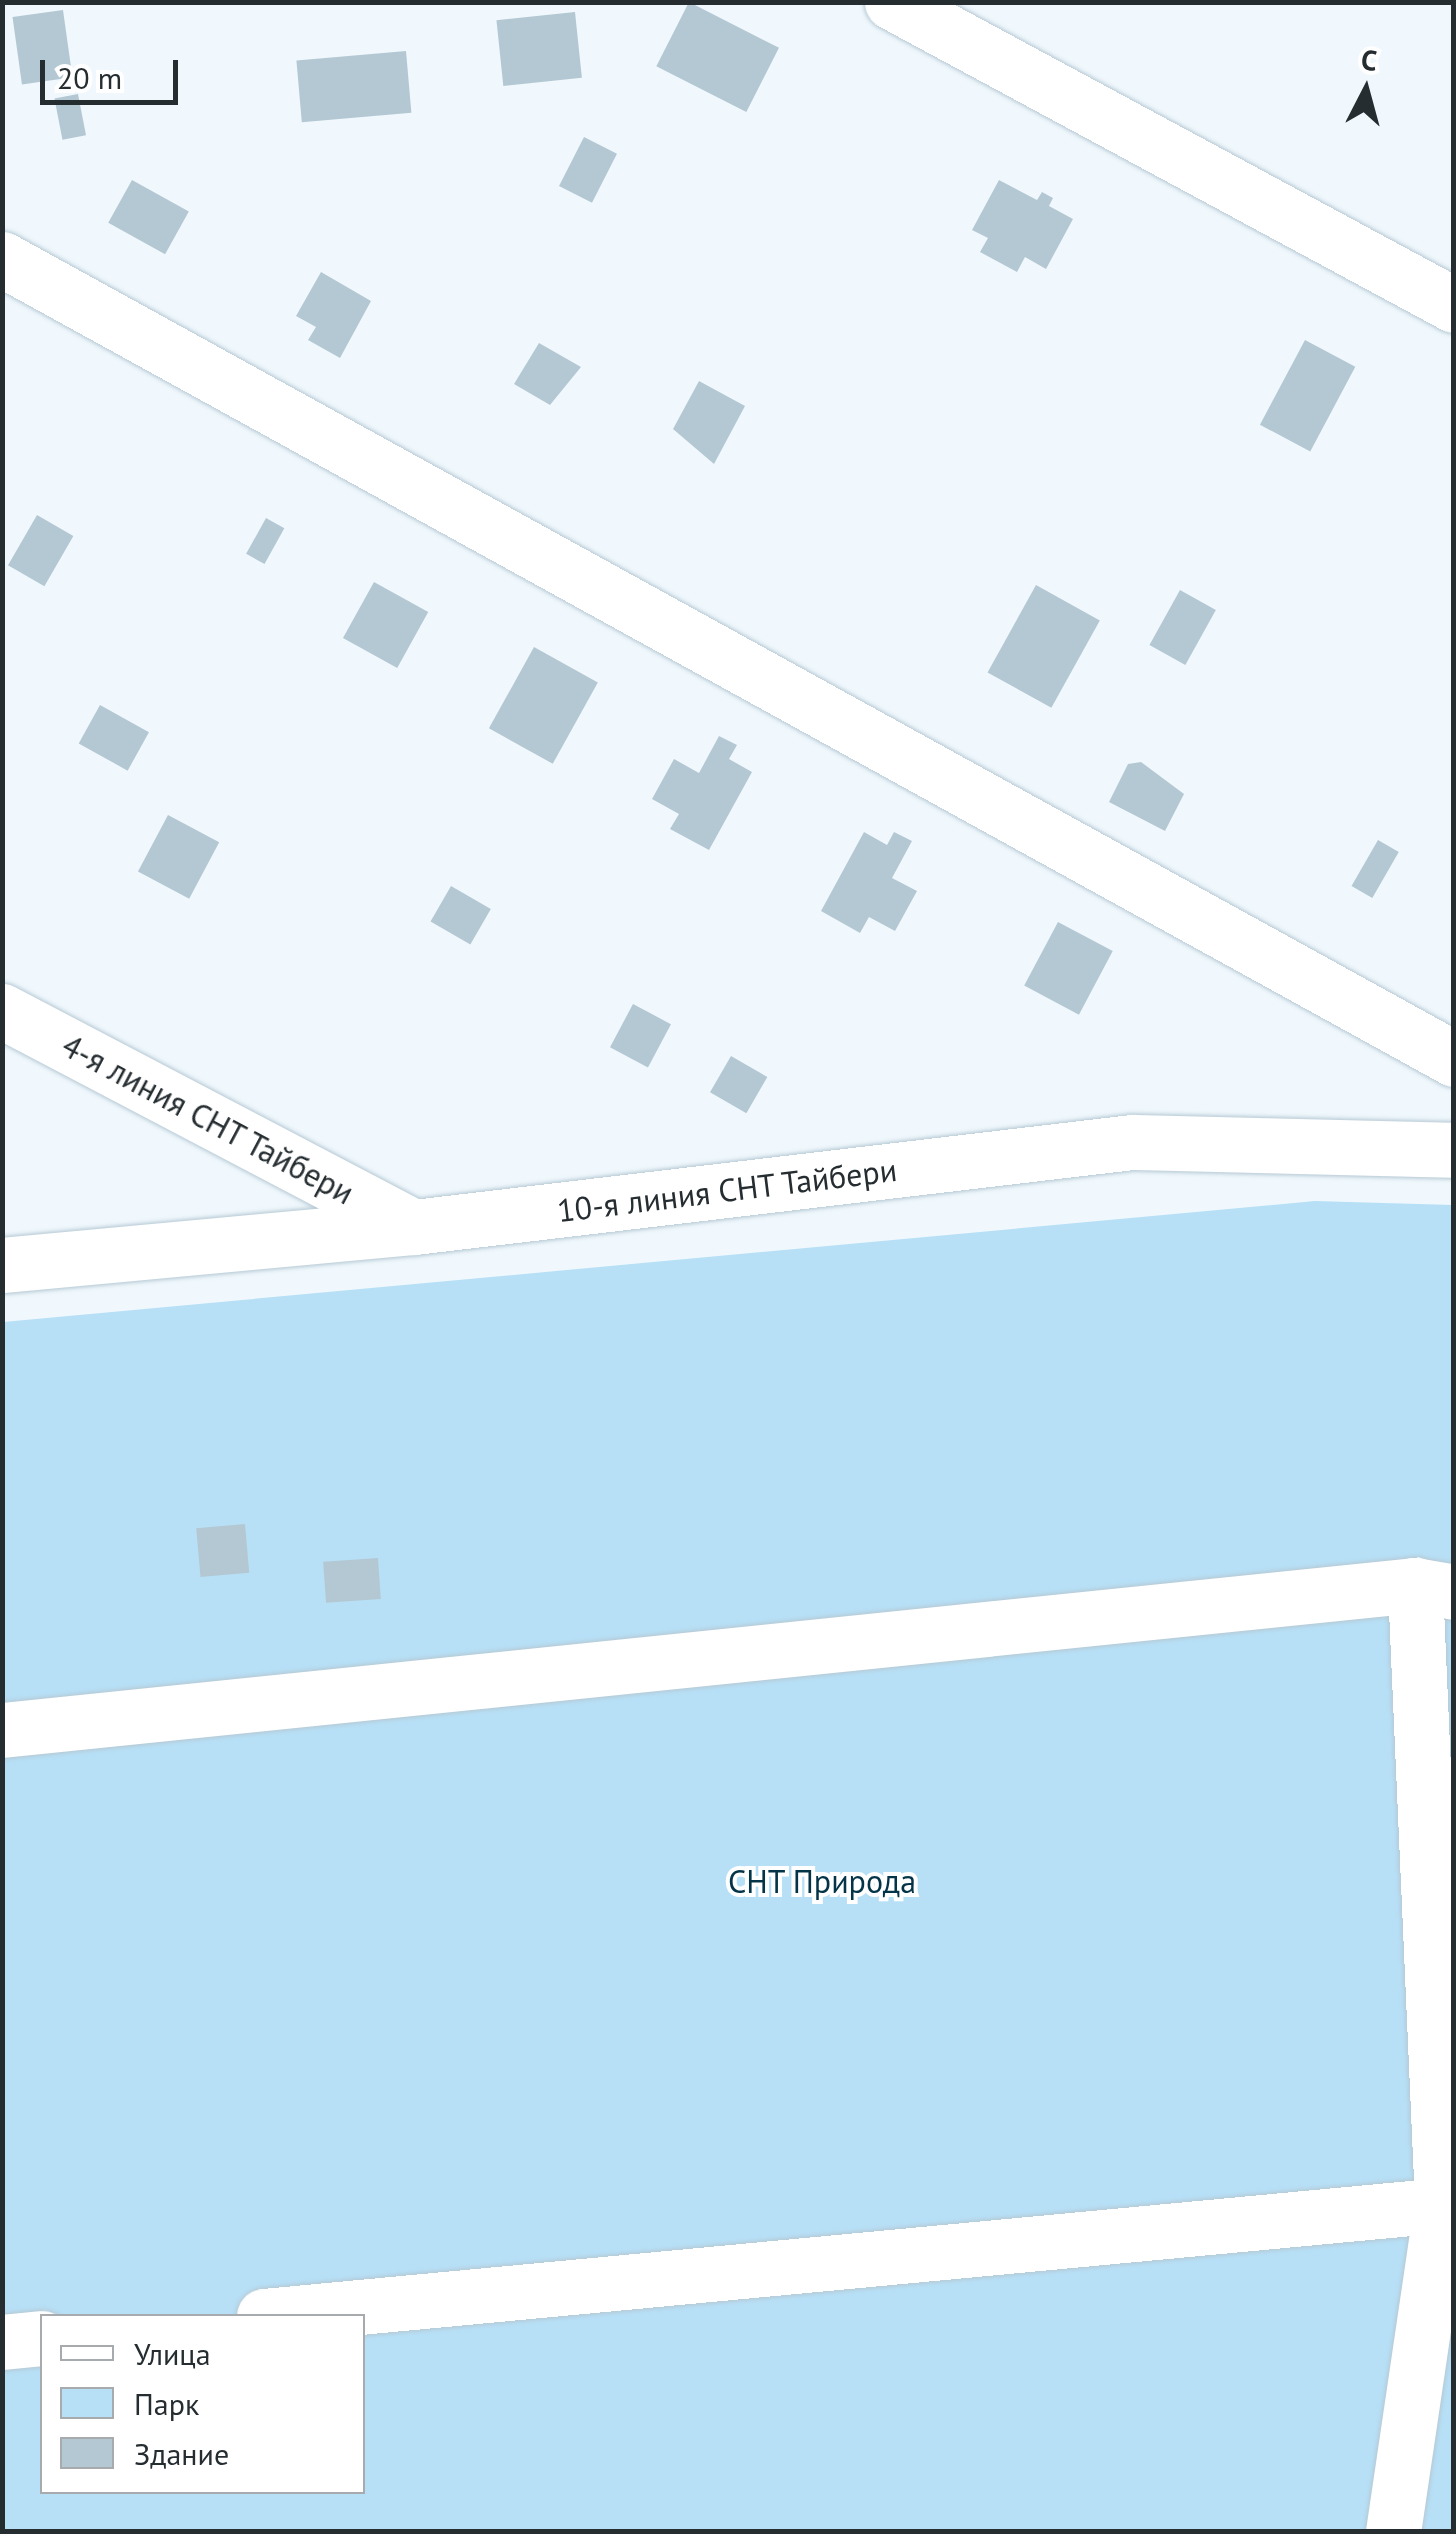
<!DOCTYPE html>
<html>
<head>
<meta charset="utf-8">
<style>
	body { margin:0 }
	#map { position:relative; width:1456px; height:2534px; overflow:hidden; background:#f0f8fd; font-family:"PT Sans",sans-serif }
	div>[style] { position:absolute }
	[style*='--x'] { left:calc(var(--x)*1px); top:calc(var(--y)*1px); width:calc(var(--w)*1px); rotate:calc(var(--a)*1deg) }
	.green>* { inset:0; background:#b7e0f7 }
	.building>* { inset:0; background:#b4c8d3; transform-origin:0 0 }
	.roads { filter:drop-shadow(0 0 2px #b6c9d4) drop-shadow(0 0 2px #b6c9d4) }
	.minor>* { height:55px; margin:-27.5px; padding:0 27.5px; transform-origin:27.5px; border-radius:27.5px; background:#fff }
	span { translate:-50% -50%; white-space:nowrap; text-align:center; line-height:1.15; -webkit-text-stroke:8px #fff; paint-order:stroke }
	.street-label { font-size:32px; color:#252d31 }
	.park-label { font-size:32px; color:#043448 }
	.frame { position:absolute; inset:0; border:5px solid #252d31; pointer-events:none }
	.legend { position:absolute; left:40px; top:2314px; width:325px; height:180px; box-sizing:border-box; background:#fff; border:2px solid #a8abad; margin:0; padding:12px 18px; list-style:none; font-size:30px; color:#252d31 }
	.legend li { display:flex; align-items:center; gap:20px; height:50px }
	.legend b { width:50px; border:2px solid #a8abad }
	.north { position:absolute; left:1316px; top:40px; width:100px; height:100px; -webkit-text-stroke:8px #fff; paint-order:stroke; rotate:6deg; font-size:28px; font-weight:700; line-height:40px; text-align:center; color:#252d31 }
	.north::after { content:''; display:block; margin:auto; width:35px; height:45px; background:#252d31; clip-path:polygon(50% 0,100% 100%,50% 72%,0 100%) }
	.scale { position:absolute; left:40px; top:60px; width:138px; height:45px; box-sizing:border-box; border:5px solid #252d31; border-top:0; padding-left:12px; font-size:30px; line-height:35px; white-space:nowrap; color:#252d31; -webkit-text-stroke:8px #fff; paint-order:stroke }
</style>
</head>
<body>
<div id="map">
	<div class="green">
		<i style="clip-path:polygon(evenodd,1315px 1201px,1453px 1205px,1453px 2531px,3px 2532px,3px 1322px,1315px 1201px,42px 2316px,362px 2316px,362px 2492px,42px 2492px,42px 2316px)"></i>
	</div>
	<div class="building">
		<i style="left:689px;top:2px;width:101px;height:72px;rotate:27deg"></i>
		<i style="left:63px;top:10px;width:68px;height:51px;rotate:82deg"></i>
		<i style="left:575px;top:12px;width:66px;height:79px;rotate:84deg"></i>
		<i style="left:406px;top:51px;width:62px;height:110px;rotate:85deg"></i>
		<i style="left:78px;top:94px;width:42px;height:24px;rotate:79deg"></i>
		<i style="left:584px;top:137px;width:37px;height:55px;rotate:27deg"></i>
		<i style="left:132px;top:180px;width:65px;height:49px;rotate:29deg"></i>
		<i style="clip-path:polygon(999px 180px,1037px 200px,1042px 192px,1053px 198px,1049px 206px,1073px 219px,1046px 269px,1025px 257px,1017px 272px,980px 252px,988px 238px,972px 230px)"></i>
		<i style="clip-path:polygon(321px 272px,371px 301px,340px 358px,308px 340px,316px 327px,296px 316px)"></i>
		<i style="left:1305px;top:340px;width:57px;height:96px;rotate:28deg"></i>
		<i style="clip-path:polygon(539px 343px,581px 367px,550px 405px,514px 384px)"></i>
		<i style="clip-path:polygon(699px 381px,745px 406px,714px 464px,673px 429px)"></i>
		<i style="left:37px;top:515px;width:42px;height:58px;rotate:30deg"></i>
		<i style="left:266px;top:518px;width:21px;height:41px;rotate:29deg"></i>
		<i style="left:374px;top:582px;width:62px;height:64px;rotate:29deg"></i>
		<i style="left:1036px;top:585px;width:73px;height:100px;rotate:29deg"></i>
		<i style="left:1180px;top:590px;width:41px;height:63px;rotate:29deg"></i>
		<i style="left:534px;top:647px;width:73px;height:93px;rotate:29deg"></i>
		<i style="left:100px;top:705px;width:56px;height:44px;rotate:29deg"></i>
		<i style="clip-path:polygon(719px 736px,737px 745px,729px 759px,752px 772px,709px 850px,670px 829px,679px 814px,652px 799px,674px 759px,699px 773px)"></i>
		<i style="clip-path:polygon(1141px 762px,1184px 794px,1165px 831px,1109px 802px,1128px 764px)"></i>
		<i style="left:168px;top:815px;width:58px;height:64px;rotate:28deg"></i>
		<i style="clip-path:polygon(864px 832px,887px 845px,894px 832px,912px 841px,892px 878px,917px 891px,895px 931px,869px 917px,860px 933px,821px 911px)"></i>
		<i style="left:1378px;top:840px;width:24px;height:53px;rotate:30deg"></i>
		<i style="left:451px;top:886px;width:46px;height:41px;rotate:30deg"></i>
		<i style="left:1058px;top:922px;width:62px;height:72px;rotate:28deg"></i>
		<i style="left:633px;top:1004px;width:43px;height:49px;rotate:28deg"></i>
		<i style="left:731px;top:1056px;width:42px;height:42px;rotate:30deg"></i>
		<i style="left:245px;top:1524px;width:49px;height:49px;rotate:85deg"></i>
		<i style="left:378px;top:1558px;width:41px;height:55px;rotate:86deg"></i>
	</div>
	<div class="roads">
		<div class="minor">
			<i style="--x:892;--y:2;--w:638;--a:28.33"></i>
			<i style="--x:2;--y:259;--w:1658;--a:28.85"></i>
			<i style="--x:2;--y:1011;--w:465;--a:27.7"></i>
			<i style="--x:2;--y:1265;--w:414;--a:-5.3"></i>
			<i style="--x:414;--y:1227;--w:723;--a:-6.75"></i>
			<i style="--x:1132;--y:1142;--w:322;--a:1.4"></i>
			<i style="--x:2;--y:1730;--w:1420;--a:-5.86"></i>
			<i style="--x:1415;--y:1585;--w:40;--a:10"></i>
			<i style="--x:264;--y:2316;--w:1195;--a:-5.38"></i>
			<i style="--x:2;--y:2342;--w:40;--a:-5.7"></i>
			<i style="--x:1393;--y:2532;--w:334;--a:-81.6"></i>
			<i style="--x:1442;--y:2202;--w:618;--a:-92.51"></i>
		</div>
	</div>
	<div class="street-label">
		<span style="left:208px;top:1119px;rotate:28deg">4-я линия СНТ Тайбери</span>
		<span style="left:727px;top:1190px;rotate:-7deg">10-я линия СНТ Тайбери</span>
	</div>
	<div class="park-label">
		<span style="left:822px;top:1881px">СНТ Природа</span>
	</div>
	<div class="frame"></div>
	<ul class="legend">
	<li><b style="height:12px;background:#fff"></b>Улица</li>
	<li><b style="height:28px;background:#b7e0f7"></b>Парк</li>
	<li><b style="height:28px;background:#b4c8d3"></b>Здание</li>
	</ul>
	<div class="north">С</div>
	<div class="scale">20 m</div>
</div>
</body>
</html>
